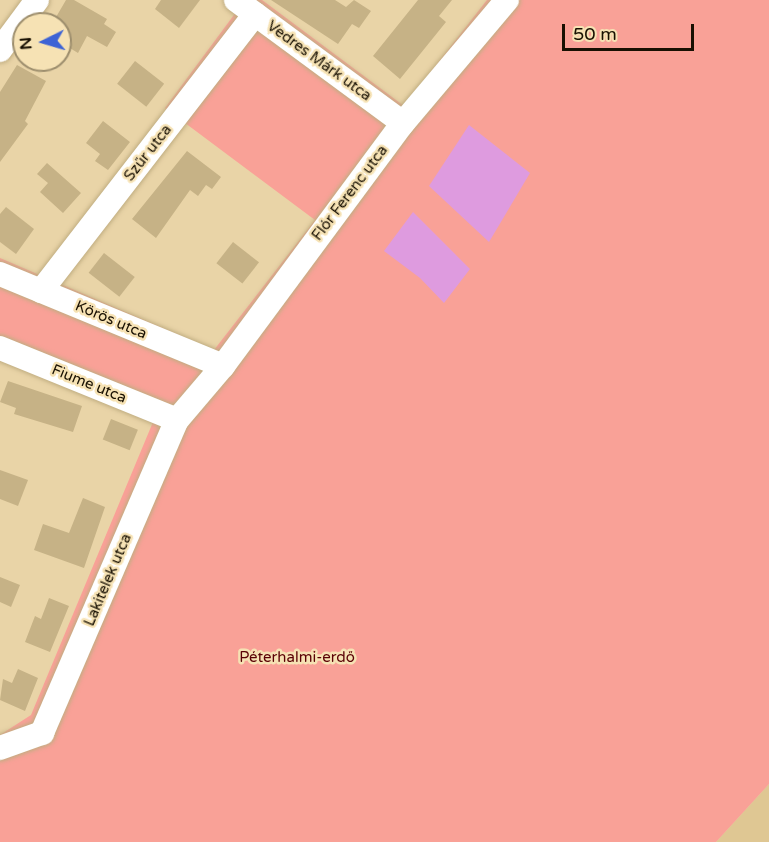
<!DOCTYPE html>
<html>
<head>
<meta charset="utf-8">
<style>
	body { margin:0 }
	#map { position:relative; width:769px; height:842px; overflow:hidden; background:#e9d4a7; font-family:"Varela Round",sans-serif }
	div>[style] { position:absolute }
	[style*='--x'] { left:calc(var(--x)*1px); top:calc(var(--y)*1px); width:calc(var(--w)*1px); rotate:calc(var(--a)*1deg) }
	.built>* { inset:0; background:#dfc793 }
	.green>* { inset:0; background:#f9a197 }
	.water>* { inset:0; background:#de9bdf }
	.building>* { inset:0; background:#c6b286; transform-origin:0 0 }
	.roads { filter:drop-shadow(0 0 2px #c0ad81) drop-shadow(0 0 2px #c0ad81) }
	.minor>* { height:24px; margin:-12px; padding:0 12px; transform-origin:12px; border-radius:12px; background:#fff }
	span { translate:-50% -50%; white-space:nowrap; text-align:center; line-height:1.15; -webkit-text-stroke:5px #f6e2b4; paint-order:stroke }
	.street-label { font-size:15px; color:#181002 }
	.park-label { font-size:15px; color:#5a0005 }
	.north { position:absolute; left:12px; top:12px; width:60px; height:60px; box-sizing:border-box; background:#f6e2b4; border:2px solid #9d8e6d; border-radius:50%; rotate:265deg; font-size:16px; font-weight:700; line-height:24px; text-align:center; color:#181002 }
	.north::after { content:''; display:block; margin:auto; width:21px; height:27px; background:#3d63d5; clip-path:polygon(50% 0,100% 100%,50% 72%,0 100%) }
	.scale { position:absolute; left:562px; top:24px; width:132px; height:27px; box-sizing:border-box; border:3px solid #181002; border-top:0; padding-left:8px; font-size:18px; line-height:21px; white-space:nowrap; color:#181002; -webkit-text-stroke:4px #f6e2b4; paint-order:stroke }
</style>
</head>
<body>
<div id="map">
	<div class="built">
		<i style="clip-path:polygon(769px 784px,769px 842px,716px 842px)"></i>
	</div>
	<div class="green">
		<i style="clip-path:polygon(245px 0,262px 0,404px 106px,487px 0,769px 0,769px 784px,716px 842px,0 842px,0 735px,31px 715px,153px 422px,0 359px,0 258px,214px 350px,315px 220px,165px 108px)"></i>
	</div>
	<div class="water">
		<i style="clip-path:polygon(469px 125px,530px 173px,489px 242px,429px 186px)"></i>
		<i style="clip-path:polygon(413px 212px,470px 269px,444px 303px,420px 278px,384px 251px)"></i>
	</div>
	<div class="building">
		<i style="clip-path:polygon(66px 0,74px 0,107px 19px,104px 24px,116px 32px,107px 47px,87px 36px,78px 53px,60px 42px,60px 24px,52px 24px)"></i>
		<i style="clip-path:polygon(161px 0,200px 0,179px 28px,155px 9px)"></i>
		<i style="clip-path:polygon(271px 0,335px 0,346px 7px,354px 0,371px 11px,359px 28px,352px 24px,338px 44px)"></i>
		<i style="clip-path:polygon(418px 0,452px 0,439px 16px,446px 22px,400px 79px,373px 56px)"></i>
		<i style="left:135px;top:61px;width:37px;height:29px;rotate:38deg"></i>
		<i style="clip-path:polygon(17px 65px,46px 81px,25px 121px,28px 124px,0 162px,0 92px)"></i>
		<i style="clip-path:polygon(103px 121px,130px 142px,108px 170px,95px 161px,100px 154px,86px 143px)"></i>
		<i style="clip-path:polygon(187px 151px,221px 177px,212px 189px,206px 185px,198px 196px,190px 190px,156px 238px,132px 219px)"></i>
		<i style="clip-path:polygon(47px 163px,81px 193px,63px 213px,40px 192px,48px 183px,37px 174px)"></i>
		<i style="clip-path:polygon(6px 207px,34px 229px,16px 254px,0 242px,0 214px)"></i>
		<i style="left:233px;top:242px;width:33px;height:27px;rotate:38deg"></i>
		<i style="left:104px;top:253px;width:39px;height:25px;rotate:38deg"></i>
		<i style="clip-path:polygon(8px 381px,82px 406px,73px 432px,14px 414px,16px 408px,0 402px)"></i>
		<i style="left:111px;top:419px;width:29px;height:22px;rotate:22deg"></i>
		<i style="clip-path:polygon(0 470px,28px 480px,18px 506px,0 499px)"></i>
		<i style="clip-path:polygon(83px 498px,105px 507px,84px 568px,34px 550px,43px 524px,69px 533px)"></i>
		<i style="clip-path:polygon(0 577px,20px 585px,11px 607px,0 602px)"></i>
		<i style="clip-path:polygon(49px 598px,69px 606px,50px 652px,25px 642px,35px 616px,41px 619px)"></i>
		<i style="clip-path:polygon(18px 669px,38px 678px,25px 711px,0 700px,3px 679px,12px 683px)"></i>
	</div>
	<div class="roads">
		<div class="minor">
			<i style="--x:236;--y:0;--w:207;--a:36.4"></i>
			<i style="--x:0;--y:50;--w:62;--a:-53.5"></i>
			<i style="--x:0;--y:274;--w:241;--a:22.4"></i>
			<i style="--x:41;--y:291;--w:350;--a:-52.3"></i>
			<i style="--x:0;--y:348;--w:191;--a:22.1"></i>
			<i style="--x:0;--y:748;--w:45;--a:-19.7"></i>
			<i style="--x:42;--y:733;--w:341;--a:-66.7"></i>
			<i style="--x:177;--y:420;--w:71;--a:-49.6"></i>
			<i style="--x:223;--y:366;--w:302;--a:-53.5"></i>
			<i style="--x:403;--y:123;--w:161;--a:-49.8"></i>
		</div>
	</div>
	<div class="street-label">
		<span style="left:319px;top:61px;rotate:36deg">Vedres Márk utca</span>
		<span style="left:148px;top:153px;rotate:-52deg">Szűr utca</span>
		<span style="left:350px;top:193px;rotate:-53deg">Flór Ferenc utca</span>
		<span style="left:111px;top:320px;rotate:23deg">Körös utca</span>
		<span style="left:89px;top:384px;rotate:22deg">Fiume utca</span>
		<span style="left:108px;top:580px;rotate:-67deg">Lakitelek utca</span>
	</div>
	<div class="park-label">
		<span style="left:297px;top:658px">Péterhalmi-erdő</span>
	</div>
	<div class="north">N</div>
	<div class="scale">50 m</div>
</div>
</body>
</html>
